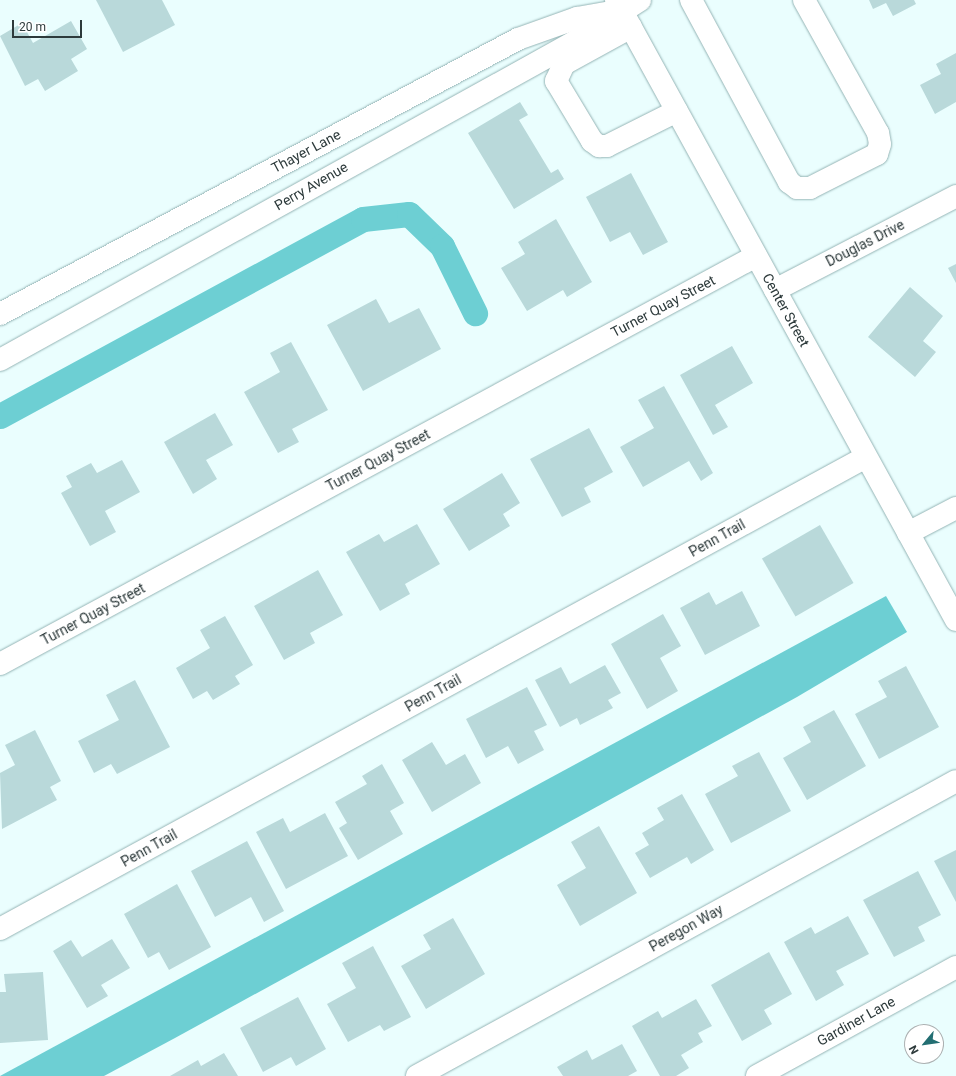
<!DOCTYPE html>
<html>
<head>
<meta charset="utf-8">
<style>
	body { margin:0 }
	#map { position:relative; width:956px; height:1076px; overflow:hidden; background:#eafefe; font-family:Roboto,sans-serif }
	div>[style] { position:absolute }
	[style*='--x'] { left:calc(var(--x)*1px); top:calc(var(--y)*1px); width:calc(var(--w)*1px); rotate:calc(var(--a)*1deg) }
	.water>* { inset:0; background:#6dcfd3 }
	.canal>* { height:25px; margin:-12.5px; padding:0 12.5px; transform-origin:12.5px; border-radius:12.5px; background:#6dcfd3 }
	.building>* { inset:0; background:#b9d9da; transform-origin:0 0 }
	.roads { filter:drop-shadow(0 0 1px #94b4b5) drop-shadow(0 0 1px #94b4b5) }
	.minor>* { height:22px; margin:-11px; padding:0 11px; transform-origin:11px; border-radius:11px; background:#fff }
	span { translate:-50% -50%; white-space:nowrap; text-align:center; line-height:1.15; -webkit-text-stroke:3px #fff; paint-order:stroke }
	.street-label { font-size:14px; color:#2d3a3b }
	.north { position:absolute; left:904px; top:1024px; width:40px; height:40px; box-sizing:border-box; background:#fff; border:1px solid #abb0b1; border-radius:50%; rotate:241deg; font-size:11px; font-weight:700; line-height:16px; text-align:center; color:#2d3a3b }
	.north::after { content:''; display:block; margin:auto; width:14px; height:18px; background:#236e72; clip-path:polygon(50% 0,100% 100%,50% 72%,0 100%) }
	.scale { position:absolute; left:12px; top:20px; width:70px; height:18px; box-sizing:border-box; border:2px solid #2d3a3b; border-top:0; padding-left:5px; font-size:12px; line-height:14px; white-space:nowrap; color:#2d3a3b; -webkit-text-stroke:3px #fff; paint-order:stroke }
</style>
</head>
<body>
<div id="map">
	<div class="water">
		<i style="clip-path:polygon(886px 596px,907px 632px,797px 697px,175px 1038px,104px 1076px,0 1076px)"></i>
	</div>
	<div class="canal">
		<i style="--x:0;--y:416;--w:413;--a:-28.5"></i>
		<i style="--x:363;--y:219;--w:46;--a:-6.2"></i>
		<i style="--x:409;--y:214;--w:46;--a:44.1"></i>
		<i style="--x:442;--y:246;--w:75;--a:63.8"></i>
	</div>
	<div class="building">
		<i style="clip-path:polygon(96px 0,162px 0,175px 25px,123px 52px)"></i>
		<i style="clip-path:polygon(869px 0,914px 0,916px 4px,893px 16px,886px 3px,873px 9px)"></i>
		<i style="clip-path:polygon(71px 21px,87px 49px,71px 59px,78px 71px,45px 91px,38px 79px,25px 86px,0 36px,22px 23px,33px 43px)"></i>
		<i style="clip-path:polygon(956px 53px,956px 102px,935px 114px,920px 85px,941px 74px,936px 64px)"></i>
		<i style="clip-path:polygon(520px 102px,528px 115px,519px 120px,551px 173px,558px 169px,564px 179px,514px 209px,468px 133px)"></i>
		<i style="clip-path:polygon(631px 173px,668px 242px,643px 255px,630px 232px,610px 242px,586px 197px)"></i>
		<i style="clip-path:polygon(556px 219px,592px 282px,567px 297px,563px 290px,527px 311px,501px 268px,525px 254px,518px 242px)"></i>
		<i style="clip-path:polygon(956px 264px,956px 283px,948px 268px)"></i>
		<i style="clip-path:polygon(910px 287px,943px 316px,923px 341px,936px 352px,915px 377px,868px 337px)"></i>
		<i style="clip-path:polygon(376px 299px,389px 323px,419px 308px,441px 349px,363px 391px,327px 325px)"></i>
		<i style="clip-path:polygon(291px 342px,328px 410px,292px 429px,299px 442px,278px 453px,244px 392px,280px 372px,270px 353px)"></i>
		<i style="clip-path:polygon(732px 346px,753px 383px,715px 405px,728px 427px,713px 435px,680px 375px)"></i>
		<i style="clip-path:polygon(664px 386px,713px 473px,701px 481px,689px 461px,643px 487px,620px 447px,654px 428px,638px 400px)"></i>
		<i style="clip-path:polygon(215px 413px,233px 445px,206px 460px,217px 479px,193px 494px,164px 442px)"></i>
		<i style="clip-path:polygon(589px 428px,613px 472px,584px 488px,591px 502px,562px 517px,530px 459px)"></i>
		<i style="clip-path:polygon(122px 460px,140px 492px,105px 511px,116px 532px,90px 546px,61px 493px,72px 487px,66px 476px,91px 463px,97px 473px)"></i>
		<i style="clip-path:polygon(502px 473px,520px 503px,503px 514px,510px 526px,469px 551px,443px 509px)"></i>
		<i style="clip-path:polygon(417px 524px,440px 564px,405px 584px,410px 594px,380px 611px,346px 552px,379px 534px,384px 542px)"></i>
		<i style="left:820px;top:525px;width:67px;height:67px;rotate:60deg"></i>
		<i style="clip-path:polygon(318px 570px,343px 615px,310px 633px,315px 643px,284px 660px,254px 606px)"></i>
		<i style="clip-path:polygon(742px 591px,760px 626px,705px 655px,680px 608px,709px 592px,716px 605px)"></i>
		<i style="clip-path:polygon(663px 614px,681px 646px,660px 658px,678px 691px,647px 709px,611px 644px)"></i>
		<i style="clip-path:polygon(225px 616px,253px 665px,235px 676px,240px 684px,213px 700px,207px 691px,193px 699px,176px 668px,210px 648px,200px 630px)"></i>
		<i style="clip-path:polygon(605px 665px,621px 693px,608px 700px,613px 708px,580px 725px,577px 718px,560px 727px,535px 680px,561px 667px,570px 684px)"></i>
		<i style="clip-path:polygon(906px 666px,939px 727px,879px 759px,855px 714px,887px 697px,878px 681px)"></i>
		<i style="clip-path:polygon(135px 680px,170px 747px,117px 774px,111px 764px,94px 773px,78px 741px,119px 720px,106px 695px)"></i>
		<i style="clip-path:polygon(527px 687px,547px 725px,534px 731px,544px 750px,518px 764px,508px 746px,486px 758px,466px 719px)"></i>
		<i style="clip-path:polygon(834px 710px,866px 766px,807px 800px,783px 758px,811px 742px,803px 727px)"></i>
		<i style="clip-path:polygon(35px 730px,61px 781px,50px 787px,57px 800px,2px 829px,0 773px,15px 765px,5px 745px)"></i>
		<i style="clip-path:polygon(432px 742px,446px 765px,465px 754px,481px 783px,432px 812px,402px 760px)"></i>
		<i style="clip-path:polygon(759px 752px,791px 811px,731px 843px,705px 794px,738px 776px,732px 766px)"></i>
		<i style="clip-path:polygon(382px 764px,404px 803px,390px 811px,403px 834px,358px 860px,339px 828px,347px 823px,335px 802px,367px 784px,362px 776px)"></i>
		<i style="clip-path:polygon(682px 794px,714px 850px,691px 864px,687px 857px,650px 878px,635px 853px,649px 845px,642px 833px,664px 820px,657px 808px)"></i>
		<i style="clip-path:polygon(325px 813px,348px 856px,286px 889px,256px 832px,283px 818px,290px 832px)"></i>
		<i style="clip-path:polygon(599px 826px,637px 893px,580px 926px,557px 885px,586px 868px,571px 842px)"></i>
		<i style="clip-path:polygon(247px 841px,284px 911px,264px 922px,251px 897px,215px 917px,191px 871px)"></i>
		<i style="clip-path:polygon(956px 850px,956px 902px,934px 861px)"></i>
		<i style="clip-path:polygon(918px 871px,941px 915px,918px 927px,925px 941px,894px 957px,863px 900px)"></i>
		<i style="clip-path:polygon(177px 884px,211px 947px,169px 970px,159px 952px,148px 958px,124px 914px)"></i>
		<i style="clip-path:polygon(848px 916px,869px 954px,836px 971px,844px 985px,816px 1001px,784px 942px,811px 927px,815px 934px)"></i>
		<i style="clip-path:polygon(453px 918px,485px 974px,426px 1009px,401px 966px,431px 949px,423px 935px)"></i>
		<i style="clip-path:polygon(112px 939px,130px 968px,101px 985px,108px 996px,87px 1008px,53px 951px,71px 940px,82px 957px)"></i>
		<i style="clip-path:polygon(373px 946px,411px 1017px,384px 1031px,380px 1025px,348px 1042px,327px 1004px,356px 988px,342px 963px)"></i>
		<i style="clip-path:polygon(769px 952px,792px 994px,764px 1010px,772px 1024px,742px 1041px,711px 985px)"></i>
		<i style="clip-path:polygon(43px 972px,48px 1040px,0 1043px,0 992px,6px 992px,4px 974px)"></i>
		<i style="clip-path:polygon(298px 997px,326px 1049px,296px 1066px,291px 1057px,263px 1072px,240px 1028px)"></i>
		<i style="clip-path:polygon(696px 999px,712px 1026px,698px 1033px,703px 1042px,681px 1055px,689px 1068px,676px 1076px,660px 1076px,632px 1026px,658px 1011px,662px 1018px)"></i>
		<i style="clip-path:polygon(622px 1044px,637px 1071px,628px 1076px,563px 1076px,557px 1067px,587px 1050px,592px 1060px)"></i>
		<i style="clip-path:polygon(224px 1053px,238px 1076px,170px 1076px,198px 1060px,201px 1066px)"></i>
	</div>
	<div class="roads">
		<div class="minor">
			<i style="--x:616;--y:0;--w:707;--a:61.26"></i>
			<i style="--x:691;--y:0;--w:207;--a:61.7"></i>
			<i style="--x:789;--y:182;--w:10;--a:37"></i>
			<i style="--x:797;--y:188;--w:13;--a:0"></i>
			<i style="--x:810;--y:188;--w:75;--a:-26.9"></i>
			<i style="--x:877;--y:154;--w:10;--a:-73"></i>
			<i style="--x:880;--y:144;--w:11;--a:-100"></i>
			<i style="--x:878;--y:133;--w:152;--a:-119.1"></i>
			<i style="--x:631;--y:27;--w:77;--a:151.1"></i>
			<i style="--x:564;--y:64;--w:19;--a:115"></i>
			<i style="--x:556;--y:81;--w:70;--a:59"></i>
			<i style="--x:592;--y:141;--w:9;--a:36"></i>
			<i style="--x:599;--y:146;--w:8;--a:0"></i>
			<i style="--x:607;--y:146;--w:78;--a:-26.6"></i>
			<i style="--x:775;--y:290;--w:204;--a:-27.4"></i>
			<i style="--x:0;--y:314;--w:586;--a:-27.96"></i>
			<i style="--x:518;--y:39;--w:63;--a:-19.6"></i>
			<i style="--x:577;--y:18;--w:36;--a:-10"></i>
			<i style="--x:0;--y:360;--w:658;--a:-28.98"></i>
			<i style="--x:576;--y:41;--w:76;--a:-32.6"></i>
			<i style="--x:908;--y:533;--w:54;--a:-27.5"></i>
			<i style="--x:0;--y:664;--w:859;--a:-28.35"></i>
			<i style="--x:0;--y:929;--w:986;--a:-28.59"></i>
			<i style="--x:417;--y:1076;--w:614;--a:-28.69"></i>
			<i style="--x:757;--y:1076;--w:227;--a:-28.7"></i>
		</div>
	</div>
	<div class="street-label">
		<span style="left:306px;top:151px;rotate:-28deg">Thayer Lane</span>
		<span style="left:311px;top:186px;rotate:-30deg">Perry Avenue</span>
		<span style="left:865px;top:243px;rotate:-27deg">Douglas Drive</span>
		<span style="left:663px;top:306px;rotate:-28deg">Turner Quay Street</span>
		<span style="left:786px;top:310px;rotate:61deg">Center Street</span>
		<span style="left:378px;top:460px;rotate:-28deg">Turner Quay Street</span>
		<span style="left:717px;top:538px;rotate:-29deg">Penn Trail</span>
		<span style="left:93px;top:614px;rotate:-28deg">Turner Quay Street</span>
		<span style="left:433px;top:693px;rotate:-29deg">Penn Trail</span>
		<span style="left:149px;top:848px;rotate:-29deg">Penn Trail</span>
		<span style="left:686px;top:928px;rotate:-29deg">Peregon Way</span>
		<span style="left:856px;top:1021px;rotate:-29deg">Gardiner Lane</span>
	</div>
	<div class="north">N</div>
	<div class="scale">20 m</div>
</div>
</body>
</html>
